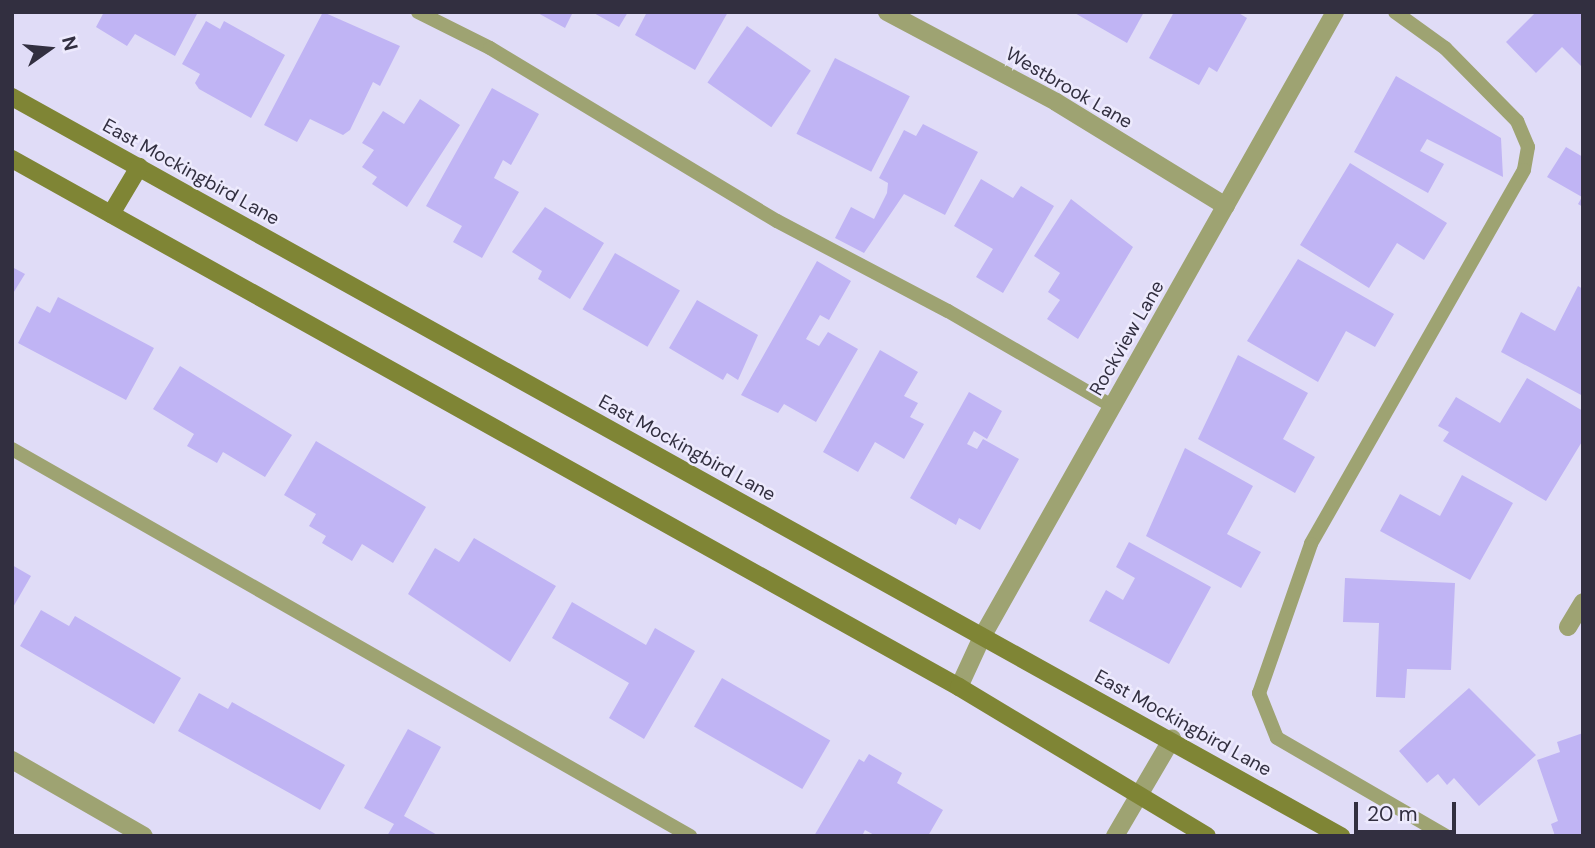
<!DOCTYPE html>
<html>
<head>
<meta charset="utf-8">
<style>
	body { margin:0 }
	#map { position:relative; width:1595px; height:848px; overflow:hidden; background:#e0dcf7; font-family:"DM Sans",sans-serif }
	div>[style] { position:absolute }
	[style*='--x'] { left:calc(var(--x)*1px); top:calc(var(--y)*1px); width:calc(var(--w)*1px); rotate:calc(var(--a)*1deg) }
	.building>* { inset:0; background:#c0b4f4; transform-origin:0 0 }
	.lane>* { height:14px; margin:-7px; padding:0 7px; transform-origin:7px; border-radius:7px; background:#9ea372 }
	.street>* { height:18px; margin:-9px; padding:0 9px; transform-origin:9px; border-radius:9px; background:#9ea372 }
	.secondary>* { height:18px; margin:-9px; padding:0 9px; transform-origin:9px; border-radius:9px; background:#7f8535 }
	span { translate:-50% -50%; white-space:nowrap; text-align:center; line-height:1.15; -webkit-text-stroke:5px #edeafd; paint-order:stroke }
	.street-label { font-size:19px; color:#322f40 }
	.frame { position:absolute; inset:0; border:14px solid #322f40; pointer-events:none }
	.north { position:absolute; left:14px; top:14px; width:70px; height:70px; -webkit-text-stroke:5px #edeafd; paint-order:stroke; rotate:75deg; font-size:19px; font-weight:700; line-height:28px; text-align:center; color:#322f40 }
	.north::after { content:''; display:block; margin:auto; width:24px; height:32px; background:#322f40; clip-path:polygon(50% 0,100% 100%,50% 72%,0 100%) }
	.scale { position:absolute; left:1354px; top:802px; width:102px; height:32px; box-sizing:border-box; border:4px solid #322f40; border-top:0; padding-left:9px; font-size:21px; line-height:24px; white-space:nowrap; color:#322f40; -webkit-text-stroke:5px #edeafd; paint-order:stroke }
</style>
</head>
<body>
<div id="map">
	<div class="building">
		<i style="clip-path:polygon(104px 12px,198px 12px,175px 56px,135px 34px,127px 46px,96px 27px)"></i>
		<i style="clip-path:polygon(323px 12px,400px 46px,380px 86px,373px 82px,350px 130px,343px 135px,310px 119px,297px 142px,264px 125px)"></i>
		<i style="clip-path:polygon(536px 12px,573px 12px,565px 28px)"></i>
		<i style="clip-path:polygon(592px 12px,628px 12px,619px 27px)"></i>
		<i style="clip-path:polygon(647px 12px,728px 12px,695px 70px,635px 35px)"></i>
		<i style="clip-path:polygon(1073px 12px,1144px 12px,1127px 43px)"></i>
		<i style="clip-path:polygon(1174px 12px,1237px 12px,1247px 18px,1217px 72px,1209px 67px,1199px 85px,1149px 58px)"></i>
		<i style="clip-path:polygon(1536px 12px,1583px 12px,1583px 68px,1562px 47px,1536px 73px,1506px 42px)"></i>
		<i style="clip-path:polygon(206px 21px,220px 29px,224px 21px,285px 55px,251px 118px,199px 89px,195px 83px,200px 74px,182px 64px)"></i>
		<i style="left:747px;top:26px;width:78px;height:69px;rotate:35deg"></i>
		<i style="left:835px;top:58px;width:84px;height:85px;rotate:27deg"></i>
		<i style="clip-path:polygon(1396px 76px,1501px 138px,1503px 177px,1427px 139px,1420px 151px,1444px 164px,1428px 193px,1354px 152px)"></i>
		<i style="clip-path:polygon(492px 88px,539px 114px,511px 165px,503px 160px,494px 178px,519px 192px,482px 258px,453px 242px,462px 226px,426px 206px)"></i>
		<i style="clip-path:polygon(420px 99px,460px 125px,407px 207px,372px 184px,377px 177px,362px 167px,374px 150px,362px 143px,383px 111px,404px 124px)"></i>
		<i style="clip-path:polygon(923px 124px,978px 152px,945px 215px,904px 194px,864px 253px,835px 238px,851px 207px,874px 219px,887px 193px,888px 183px,879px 178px,904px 130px,916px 136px)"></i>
		<i style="clip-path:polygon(1566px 147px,1583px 157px,1583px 207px,1578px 204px,1582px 197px,1547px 177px)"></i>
		<i style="clip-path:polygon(1350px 163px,1447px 223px,1424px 260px,1397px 243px,1369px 288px,1300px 245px)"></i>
		<i style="clip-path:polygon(981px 179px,1013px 198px,1021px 186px,1054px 206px,1003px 293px,976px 277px,993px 249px,954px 226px)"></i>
		<i style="clip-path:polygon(1071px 199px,1133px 247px,1078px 339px,1047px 319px,1060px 300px,1048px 292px,1060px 273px,1034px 256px)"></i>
		<i style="clip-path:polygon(545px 207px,604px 243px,570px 299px,538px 279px,542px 271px,512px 252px)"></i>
		<i style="left:615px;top:253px;width:75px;height:65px;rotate:30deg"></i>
		<i style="clip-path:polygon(1298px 259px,1394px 314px,1375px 347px,1346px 331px,1318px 382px,1247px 341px)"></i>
		<i style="clip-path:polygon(817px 261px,851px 281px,829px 320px,820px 315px,806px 339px,819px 346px,828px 332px,858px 349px,816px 422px,784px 404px,778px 413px,741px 395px)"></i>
		<i style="clip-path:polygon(12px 267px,25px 274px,12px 295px)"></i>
		<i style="clip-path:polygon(1578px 286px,1583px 289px,1583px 396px,1501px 352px,1521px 312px,1555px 331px)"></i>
		<i style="clip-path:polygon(58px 297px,154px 348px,126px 400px,18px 343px,37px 306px,50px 313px)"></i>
		<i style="clip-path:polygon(697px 300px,758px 335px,738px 380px,727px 373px,723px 380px,669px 348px)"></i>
		<i style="clip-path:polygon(880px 350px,918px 372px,904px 396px,918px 403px,910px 417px,924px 424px,904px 459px,875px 442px,858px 472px,823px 452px)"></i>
		<i style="clip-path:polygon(1238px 355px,1308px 393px,1283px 439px,1315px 457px,1295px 493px,1198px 439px)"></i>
		<i style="clip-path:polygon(180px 366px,292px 435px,265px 477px,223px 452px,217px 463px,187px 446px,194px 434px,153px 409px)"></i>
		<i style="clip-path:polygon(1527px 378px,1583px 411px,1583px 440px,1546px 501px,1443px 441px,1449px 432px,1438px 426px,1456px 397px,1500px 423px)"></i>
		<i style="clip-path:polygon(969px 392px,1002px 411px,987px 439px,974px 431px,967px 444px,977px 449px,983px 439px,1019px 459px,980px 530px,959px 518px,956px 525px,910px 498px)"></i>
		<i style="clip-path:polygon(316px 441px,426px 507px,393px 563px,362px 544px,352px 561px,322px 543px,326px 536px,309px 526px,316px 514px,284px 495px)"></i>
		<i style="clip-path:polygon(1185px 448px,1253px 486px,1227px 534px,1261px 552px,1241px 588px,1146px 536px)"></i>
		<i style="clip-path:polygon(1462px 475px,1513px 503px,1470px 580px,1380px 531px,1400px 494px,1440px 516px)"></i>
		<i style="clip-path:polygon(474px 538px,556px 586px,510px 662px,408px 594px,435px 548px,459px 562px)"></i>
		<i style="clip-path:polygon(1129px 542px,1211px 587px,1169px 664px,1089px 621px,1106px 590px,1123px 600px,1135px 578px,1116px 567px)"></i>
		<i style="clip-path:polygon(12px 565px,31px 576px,12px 609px)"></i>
		<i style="clip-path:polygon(1345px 578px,1455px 583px,1451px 670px,1407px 669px,1405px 698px,1376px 697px,1379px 623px,1343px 622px)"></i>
		<i style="clip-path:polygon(572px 602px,646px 645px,655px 628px,695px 651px,644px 739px,609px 718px,629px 683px,552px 638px)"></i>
		<i style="clip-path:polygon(41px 610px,69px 626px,75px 616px,181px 678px,154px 724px,20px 646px)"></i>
		<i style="left:722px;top:678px;width:125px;height:56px;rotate:30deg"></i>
		<i style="clip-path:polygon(1469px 688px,1536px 755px,1479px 806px,1454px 778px,1447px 785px,1438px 774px,1427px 783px,1399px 751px)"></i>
		<i style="clip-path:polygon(199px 693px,228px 709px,232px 702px,345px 765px,320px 810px,178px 731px)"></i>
		<i style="clip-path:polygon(408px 729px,441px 747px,404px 816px,439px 836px,387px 836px,394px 824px,364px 808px)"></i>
		<i style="clip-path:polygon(1583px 733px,1583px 836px,1555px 836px,1551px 824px,1558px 821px,1537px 760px,1560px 752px,1557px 742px)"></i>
		<i style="clip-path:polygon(869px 754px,902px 773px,897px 783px,943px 810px,928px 836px,876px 836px,865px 830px,862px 836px,814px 836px,859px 759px,864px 762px)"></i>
	</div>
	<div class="lane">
		<i style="--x:418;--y:12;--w:80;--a:26.6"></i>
		<i style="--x:490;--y:48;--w:335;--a:31.1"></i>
		<i style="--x:777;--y:221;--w:193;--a:27.8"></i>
		<i style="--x:948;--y:311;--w:190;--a:30.1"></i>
		<i style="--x:1395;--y:12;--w:62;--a:35.8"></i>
		<i style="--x:1445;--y:48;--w:103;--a:45.4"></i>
		<i style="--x:1517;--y:121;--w:28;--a:67"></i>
		<i style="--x:1528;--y:147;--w:23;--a:100"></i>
		<i style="--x:1524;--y:170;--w:430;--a:119.7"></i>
		<i style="--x:1311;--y:544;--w:158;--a:109.2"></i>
		<i style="--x:1259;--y:693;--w:48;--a:68.2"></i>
		<i style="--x:1277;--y:738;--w:195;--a:30.1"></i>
		<i style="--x:12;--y:449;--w:781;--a:29.72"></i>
	</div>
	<div class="street">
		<i style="--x:887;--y:12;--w:191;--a:28"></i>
		<i style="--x:1056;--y:102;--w:199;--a:31.5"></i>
		<i style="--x:1568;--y:627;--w:29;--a:-59"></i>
		<i style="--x:959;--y:687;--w:55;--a:-65.3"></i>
		<i style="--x:982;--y:637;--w:718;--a:-60.54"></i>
		<i style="--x:12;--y:760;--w:152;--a:29.9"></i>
		<i style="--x:1115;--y:836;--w:113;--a:-59.6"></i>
	</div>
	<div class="secondary">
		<i style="--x:12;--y:97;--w:1521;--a:29.08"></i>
		<i style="--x:12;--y:159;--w:1084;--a:29.14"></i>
		<i style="--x:959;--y:687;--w:289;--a:31"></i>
		<i style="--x:111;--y:214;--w:55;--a:-59.2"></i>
	</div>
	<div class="street-label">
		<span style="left:1069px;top:88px;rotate:30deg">Westbrook Lane</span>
		<span style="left:191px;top:172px;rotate:29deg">East Mockingbird Lane</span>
		<span style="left:1127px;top:338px;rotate:-60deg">Rockview Lane</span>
		<span style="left:687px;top:448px;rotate:29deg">East Mockingbird Lane</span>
		<span style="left:1183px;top:723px;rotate:29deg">East Mockingbird Lane</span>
	</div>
	<div class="frame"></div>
	<div class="north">N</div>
	<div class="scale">20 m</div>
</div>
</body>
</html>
